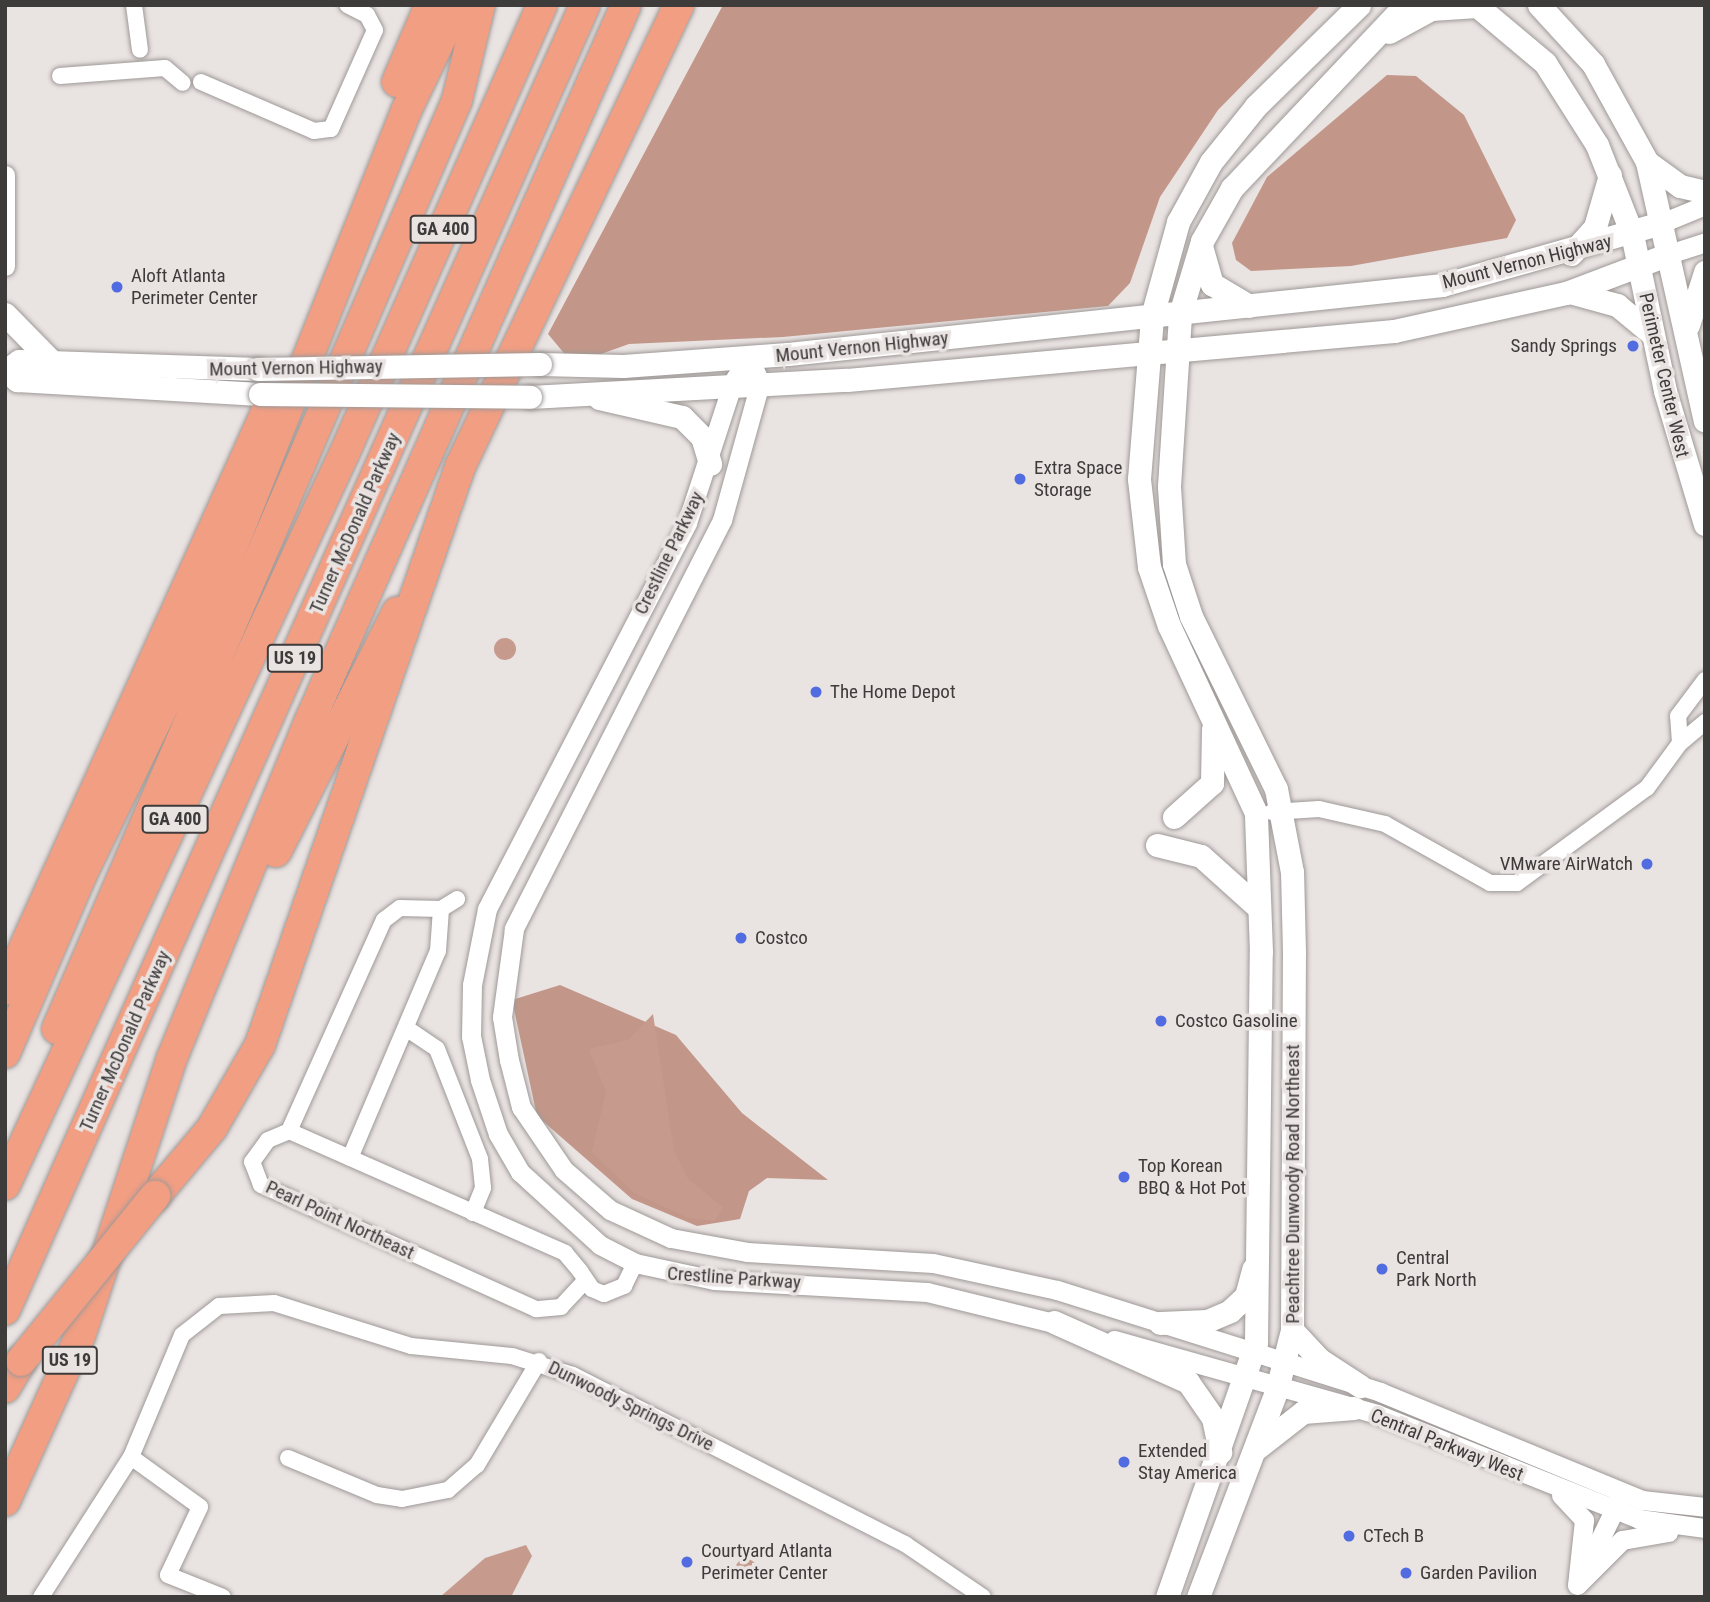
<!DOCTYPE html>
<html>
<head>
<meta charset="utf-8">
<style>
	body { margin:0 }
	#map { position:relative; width:1710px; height:1602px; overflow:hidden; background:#e9e3e2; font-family:"Roboto Condensed",sans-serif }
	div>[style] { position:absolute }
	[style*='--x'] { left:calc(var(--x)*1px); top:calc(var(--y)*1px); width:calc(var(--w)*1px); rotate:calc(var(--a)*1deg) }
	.forest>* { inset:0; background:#c29789 }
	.water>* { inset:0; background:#c69b8d }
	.round { border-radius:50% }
	.roads { filter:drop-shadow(0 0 2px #9e9997) drop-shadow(0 0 2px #9e9997) }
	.minor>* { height:16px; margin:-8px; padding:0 8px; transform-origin:8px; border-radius:8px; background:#fff }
	.tertiary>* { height:19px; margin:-9.5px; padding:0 9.5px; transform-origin:9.5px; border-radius:9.5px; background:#fff }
	.secondary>* { height:23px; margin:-11.5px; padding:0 11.5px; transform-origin:11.5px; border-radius:11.5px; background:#fff }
	.motorway>* { height:30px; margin:-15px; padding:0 15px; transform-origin:15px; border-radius:15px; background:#f19e83 }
	.bridges { filter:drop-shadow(0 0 2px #9e9997) drop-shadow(0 0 2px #9e9997) }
	.secondary-bridge>* { height:23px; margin:-11.5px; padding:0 11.5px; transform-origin:11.5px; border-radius:11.5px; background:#fff }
	.motorway-bridge>* { height:30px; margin:-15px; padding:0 15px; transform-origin:15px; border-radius:15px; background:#f19e83 }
	.dots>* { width:19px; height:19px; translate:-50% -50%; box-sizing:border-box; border:4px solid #e9e3e2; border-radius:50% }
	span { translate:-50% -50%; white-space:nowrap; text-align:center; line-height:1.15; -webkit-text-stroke:7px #e9e3e2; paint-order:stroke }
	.shield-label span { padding:2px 5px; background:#e9e3e2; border:2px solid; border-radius:5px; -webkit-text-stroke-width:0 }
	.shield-label { font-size:18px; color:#3e3b3b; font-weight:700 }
	.street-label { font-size:19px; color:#3e3b3b }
	.poi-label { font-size:19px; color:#3e3b3b }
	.left { translate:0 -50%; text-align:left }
	.right { translate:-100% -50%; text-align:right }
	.frame { position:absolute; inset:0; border:7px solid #3e3b3b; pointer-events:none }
</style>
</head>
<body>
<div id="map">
	<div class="forest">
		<i style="clip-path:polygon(723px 5px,1321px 5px,1218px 110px,1160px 197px,1130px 283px,1108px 306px,783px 337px,629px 344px,573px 364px,548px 334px)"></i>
		<i style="clip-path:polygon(1387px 75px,1416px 76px,1464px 115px,1516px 220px,1507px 238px,1351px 266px,1251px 271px,1236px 260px,1232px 243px,1267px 177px)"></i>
		<i style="clip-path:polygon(560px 985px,676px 1035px,742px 1113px,828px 1180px,767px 1178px,749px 1191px,740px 1219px,697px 1226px,632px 1199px,537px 1116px,512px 1000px)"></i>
	</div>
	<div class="water">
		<i class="round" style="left:494px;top:638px;width:22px;height:22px"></i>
		<i style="clip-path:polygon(653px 1014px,674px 1151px,688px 1179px,724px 1208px,714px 1221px,686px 1217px,633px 1192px,592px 1152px,606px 1092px,589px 1049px,628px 1040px)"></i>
		<i style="clip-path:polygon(526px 1545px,532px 1556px,511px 1597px,440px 1597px,485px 1558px)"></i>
		<i class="round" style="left:735px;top:1559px;width:22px;height:22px"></i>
	</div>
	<div class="roads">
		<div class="minor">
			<i style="--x:134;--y:5;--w:45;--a:82.4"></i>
			<i style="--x:60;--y:76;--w:105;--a:-4.4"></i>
			<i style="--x:165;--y:68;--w:23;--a:40"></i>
			<i style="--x:201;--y:82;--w:123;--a:23.4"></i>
			<i style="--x:314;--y:131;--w:17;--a:-7"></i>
			<i style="--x:331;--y:129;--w:108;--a:-66"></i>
			<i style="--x:375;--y:30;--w:17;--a:-118"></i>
			<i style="--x:367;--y:15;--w:22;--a:-153"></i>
			<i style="--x:1680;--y:743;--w:27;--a:-94"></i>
			<i style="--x:1678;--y:716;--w:45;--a:-53.1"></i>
			<i style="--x:1272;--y:812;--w:47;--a:-3.7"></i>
			<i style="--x:1319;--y:809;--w:68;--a:12.8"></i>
			<i style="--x:1385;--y:824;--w:120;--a:29.3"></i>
			<i style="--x:1490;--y:883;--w:27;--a:0"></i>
			<i style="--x:1517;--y:883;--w:161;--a:-36.2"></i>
			<i style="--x:1647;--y:788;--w:56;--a:-53.7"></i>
			<i style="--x:1680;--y:743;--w:33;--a:-40"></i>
			<i style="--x:441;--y:909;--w:19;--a:-32"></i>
			<i style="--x:406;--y:1028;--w:37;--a:34"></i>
			<i style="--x:437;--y:1049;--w:118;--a:68.6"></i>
			<i style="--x:480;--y:1159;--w:29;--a:84"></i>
			<i style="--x:483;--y:1188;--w:27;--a:112"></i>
			<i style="--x:289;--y:1131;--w:231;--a:-65.8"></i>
			<i style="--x:384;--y:920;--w:20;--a:-37"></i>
			<i style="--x:400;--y:908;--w:41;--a:1.4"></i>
			<i style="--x:350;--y:1158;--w:225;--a:-67"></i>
			<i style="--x:438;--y:951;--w:42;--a:-85.9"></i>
			<i style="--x:585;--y:1281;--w:35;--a:133"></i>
			<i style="--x:561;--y:1307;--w:25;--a:175"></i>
			<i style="--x:536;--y:1309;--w:302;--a:-155.7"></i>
			<i style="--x:261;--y:1185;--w:25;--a:-111"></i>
			<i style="--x:252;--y:1162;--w:27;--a:-54"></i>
			<i style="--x:268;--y:1140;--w:23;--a:-23"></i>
			<i style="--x:289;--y:1131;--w:302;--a:23.8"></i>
			<i style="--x:565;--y:1253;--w:23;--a:50"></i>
			<i style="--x:580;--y:1271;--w:22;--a:56"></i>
			<i style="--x:592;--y:1289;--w:13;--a:23"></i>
			<i style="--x:604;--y:1294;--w:22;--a:-22"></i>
			<i style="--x:624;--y:1286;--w:25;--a:-64"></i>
			<i style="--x:131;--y:1457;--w:85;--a:35.9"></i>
			<i style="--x:200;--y:1507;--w:75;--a:115.2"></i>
			<i style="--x:168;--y:1575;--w:59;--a:21.8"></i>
			<i style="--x:288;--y:1458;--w:96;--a:22.6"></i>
			<i style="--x:377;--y:1495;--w:25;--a:9"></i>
			<i style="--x:402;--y:1499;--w:47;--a:-11.1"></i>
			<i style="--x:448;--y:1490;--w:38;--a:-41"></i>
			<i style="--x:477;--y:1465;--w:121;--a:-59.2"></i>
			<i style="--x:41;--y:1597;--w:166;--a:-57.3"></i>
			<i style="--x:131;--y:1457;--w:132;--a:-67.3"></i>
			<i style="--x:182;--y:1335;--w:47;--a:-38.1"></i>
			<i style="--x:219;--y:1306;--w:55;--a:-3.1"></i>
			<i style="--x:274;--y:1303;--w:144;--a:17.4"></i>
			<i style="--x:411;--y:1346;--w:101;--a:5.7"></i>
			<i style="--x:512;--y:1356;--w:64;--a:17.3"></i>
			<i style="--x:573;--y:1375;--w:373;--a:27"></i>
			<i style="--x:905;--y:1544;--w:94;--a:34.2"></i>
		</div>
		<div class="tertiary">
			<i style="--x:5;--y:175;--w:91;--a:90"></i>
			<i style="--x:1664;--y:222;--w:44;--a:-22.5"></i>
			<i style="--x:1672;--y:253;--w:35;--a:-18"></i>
			<i style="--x:749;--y:357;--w:30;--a:123"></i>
			<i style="--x:733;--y:382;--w:148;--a:108.1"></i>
			<i style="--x:687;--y:523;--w:435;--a:117.4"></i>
			<i style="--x:487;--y:909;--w:77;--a:101.2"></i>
			<i style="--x:472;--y:985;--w:51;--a:91.1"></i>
			<i style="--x:471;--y:1036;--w:45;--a:78.4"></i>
			<i style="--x:480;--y:1080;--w:57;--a:71.6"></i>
			<i style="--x:498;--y:1134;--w:44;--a:59.9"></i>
			<i style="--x:520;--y:1172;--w:108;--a:42.4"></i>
			<i style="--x:600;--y:1245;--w:39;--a:27"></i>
			<i style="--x:635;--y:1263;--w:81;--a:12.1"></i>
			<i style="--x:714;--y:1280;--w:213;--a:3.2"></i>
			<i style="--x:927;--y:1292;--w:146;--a:13.8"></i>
			<i style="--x:749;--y:357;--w:28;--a:67"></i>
			<i style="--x:760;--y:383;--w:142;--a:105.5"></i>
			<i style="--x:722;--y:520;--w:459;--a:117"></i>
			<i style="--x:514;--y:929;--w:89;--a:97.8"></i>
			<i style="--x:502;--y:1017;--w:44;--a:80.8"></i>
			<i style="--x:509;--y:1060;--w:49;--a:75.7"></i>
			<i style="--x:521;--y:1107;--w:76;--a:55.7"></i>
			<i style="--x:564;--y:1170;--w:61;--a:41"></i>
			<i style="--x:610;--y:1210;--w:67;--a:24.7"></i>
			<i style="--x:671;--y:1238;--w:77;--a:10.4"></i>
			<i style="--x:747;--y:1252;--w:186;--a:3.4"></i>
			<i style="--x:933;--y:1263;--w:127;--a:12.3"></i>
			<i style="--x:1057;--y:1290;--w:339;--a:17.5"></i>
			<i style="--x:1380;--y:1392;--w:283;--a:22.4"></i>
			<i style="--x:1642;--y:1500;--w:63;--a:6.3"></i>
			<i style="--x:1114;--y:1340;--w:273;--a:15.7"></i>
			<i style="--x:1377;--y:1414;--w:282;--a:21.8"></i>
			<i style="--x:1639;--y:1519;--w:67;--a:7.8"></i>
			<i style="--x:1561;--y:1495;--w:34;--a:47"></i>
			<i style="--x:1584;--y:1520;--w:65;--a:96.1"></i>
			<i style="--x:1588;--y:1564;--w:71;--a:-64.2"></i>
			<i style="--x:1577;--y:1585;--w:64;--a:-45"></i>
			<i style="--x:1622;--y:1540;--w:47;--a:-9.9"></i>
		</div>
		<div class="secondary">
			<i style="--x:1476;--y:5;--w:90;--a:40"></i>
			<i style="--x:1545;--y:63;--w:97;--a:57.6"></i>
			<i style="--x:1597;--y:145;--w:96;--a:68.5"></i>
			<i style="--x:1632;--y:234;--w:160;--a:78.1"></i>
			<i style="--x:1665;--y:391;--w:139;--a:73.3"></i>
			<i style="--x:1539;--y:5;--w:80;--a:47.5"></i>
			<i style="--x:1593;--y:64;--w:112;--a:61.1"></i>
			<i style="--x:1647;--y:162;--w:265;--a:77.4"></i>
			<i style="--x:1389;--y:32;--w:48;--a:-28.7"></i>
			<i style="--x:1431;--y:9;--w:46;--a:-3.7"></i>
			<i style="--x:1647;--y:162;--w:41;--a:36"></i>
			<i style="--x:1680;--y:186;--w:26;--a:13"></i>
			<i style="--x:1201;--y:246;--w:40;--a:74"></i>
			<i style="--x:1212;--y:284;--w:43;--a:30.7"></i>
			<i style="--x:1571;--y:254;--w:36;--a:-48"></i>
			<i style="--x:1595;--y:227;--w:54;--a:-73.9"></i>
			<i style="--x:1573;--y:293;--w:46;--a:15.3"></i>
			<i style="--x:1617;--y:305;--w:45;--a:39.6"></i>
			<i style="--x:5;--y:314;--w:67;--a:45.6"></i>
			<i style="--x:1688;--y:325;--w:56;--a:-72.2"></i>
			<i style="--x:540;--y:364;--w:83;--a:1.4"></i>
			<i style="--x:623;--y:366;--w:165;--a:-4.2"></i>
			<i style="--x:788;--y:354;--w:658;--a:-6.02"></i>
			<i style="--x:1442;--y:285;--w:231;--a:-15.8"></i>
			<i style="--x:5;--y:370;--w:16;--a:40"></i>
			<i style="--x:17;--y:380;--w:243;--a:3.3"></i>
			<i style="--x:7;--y:370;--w:15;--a:-37"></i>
			<i style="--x:19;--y:361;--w:239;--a:1.9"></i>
			<i style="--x:530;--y:397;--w:317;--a:-3.1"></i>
			<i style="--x:847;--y:380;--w:549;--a:-5.12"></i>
			<i style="--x:1394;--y:331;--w:176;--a:-12.5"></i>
			<i style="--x:1566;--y:293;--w:113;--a:-20.7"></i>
			<i style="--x:599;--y:398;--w:85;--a:12.9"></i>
			<i style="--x:682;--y:417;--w:28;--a:45"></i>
			<i style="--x:702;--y:437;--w:28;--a:73"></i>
			<i style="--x:1174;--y:817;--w:51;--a:-41.8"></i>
			<i style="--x:1212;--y:783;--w:54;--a:-88.9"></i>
			<i style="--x:1157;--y:845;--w:45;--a:14"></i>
			<i style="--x:1201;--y:856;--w:78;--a:41.9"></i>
			<i style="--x:1054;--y:1322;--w:147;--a:24.1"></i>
			<i style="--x:1188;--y:1382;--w:44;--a:55.2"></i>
			<i style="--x:1213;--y:1418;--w:35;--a:78"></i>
			<i style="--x:1160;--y:1323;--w:47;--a:-2.4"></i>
			<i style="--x:1207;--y:1321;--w:25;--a:-23"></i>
			<i style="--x:1230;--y:1311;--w:22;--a:-43"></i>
			<i style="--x:1246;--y:1296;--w:28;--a:-75"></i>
			<i style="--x:1292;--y:1330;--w:41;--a:47"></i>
			<i style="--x:1320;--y:1360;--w:48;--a:33"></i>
			<i style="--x:1257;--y:1448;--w:58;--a:-38"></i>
			<i style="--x:1303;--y:1412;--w:51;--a:-4.5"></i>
			<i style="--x:1167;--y:1597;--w:269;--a:-70.7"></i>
			<i style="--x:1256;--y:1343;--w:391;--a:-89.3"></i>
			<i style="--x:1261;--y:952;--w:139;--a:-92.1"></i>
			<i style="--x:1256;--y:813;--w:206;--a:-114.9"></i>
			<i style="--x:1169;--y:626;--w:62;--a:-108.7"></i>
			<i style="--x:1149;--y:567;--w:89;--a:-96.5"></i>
			<i style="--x:1139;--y:479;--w:164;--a:-85.4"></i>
			<i style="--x:1152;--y:316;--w:98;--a:-74.5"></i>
			<i style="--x:1178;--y:222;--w:68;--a:-61.2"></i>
			<i style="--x:1211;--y:162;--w:72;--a:-51.2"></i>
			<i style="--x:1256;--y:106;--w:144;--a:-44.4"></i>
			<i style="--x:1198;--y:1597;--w:222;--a:-69.2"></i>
			<i style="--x:1277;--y:1389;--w:61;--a:-75.7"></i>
			<i style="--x:1292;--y:1330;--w:378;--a:-89.7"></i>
			<i style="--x:1294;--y:952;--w:80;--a:-91.4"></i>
			<i style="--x:1292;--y:872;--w:85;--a:-100.9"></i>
			<i style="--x:1276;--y:789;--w:193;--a:-116.2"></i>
			<i style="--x:1191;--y:616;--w:55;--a:-108.1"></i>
			<i style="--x:1174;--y:564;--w:78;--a:-93.7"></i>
			<i style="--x:1169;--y:486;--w:172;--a:-86.3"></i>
			<i style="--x:1180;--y:314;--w:76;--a:-73.2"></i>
			<i style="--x:1202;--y:241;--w:61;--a:-60.5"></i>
			<i style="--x:1232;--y:188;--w:252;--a:-46.6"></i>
		</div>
		<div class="motorway">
			<i style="--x:397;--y:82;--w:84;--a:-66.8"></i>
			<i style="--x:276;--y:852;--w:269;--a:-63.2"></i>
			<i style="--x:5;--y:990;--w:639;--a:-65.68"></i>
			<i style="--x:57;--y:1029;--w:1011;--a:-66.7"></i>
			<i style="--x:457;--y:100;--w:98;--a:-76.4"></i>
			<i style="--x:5;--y:1053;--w:195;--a:-66.7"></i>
			<i style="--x:82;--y:874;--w:257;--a:-64.1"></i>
			<i style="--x:194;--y:643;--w:573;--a:-68.27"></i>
			<i style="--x:406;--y:111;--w:118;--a:-64.3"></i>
			<i style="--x:5;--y:1185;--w:808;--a:-65.12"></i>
			<i style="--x:345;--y:452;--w:488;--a:-66.2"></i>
			<i style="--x:155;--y:1196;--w:89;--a:-50"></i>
			<i style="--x:212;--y:1128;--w:96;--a:-60"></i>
			<i style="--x:260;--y:1045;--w:612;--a:-70.91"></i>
			<i style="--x:460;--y:467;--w:511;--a:-64.64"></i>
			<i style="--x:5;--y:1310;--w:1428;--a:-66.04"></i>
			<i style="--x:5;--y:1388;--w:31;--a:-59"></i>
			<i style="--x:5;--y:1501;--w:181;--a:-65.6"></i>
			<i style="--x:80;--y:1336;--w:293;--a:-71.7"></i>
			<i style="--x:172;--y:1058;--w:367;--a:-67.8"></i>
			<i style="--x:311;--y:718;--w:779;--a:-66.16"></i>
		</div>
	</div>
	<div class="bridges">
		<div class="secondary-bridge">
			<i style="--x:258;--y:369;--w:282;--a:-1"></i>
			<i style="--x:260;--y:394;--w:270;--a:0.6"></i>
		</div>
		<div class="motorway-bridge">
			<i style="--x:21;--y:1361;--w:213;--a:-50.9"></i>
		</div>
	</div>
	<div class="dots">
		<i style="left:117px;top:287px;background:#516be0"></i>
		<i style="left:1633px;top:346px;background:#516be0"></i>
		<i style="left:1020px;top:479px;background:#516be0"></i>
		<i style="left:816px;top:692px;background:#516be0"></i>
		<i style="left:1647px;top:864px;background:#516be0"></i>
		<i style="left:741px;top:938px;background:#516be0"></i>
		<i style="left:1161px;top:1021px;background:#516be0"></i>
		<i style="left:1124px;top:1177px;background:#516be0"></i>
		<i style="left:1382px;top:1269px;background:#516be0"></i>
		<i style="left:1124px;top:1462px;background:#516be0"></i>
		<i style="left:1349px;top:1536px;background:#516be0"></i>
		<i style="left:687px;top:1562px;background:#516be0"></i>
		<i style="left:1406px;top:1573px;background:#516be0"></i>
	</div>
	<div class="shield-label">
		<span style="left:443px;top:229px">GA 400</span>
		<span style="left:295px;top:658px">US 19</span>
		<span style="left:175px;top:819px">GA 400</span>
		<span style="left:70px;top:1360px">US 19</span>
	</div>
	<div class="street-label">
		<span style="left:1527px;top:262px;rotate:-14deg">Mount Vernon Highway</span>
		<span style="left:862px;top:347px;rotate:-6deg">Mount Vernon Highway</span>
		<span style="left:296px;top:368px;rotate:-1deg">Mount Vernon Highway</span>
		<span style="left:1664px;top:375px;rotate:77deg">Perimeter Center West</span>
		<span style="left:355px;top:523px;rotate:-66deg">Turner McDonald Parkway</span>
		<span style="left:669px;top:553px;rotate:-64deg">Crestline Parkway</span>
		<span style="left:125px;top:1041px;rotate:-66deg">Turner McDonald Parkway</span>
		<span style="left:1293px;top:1184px;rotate:-90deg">Peachtree Dunwoody Road Northeast</span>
		<span style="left:340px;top:1220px;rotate:25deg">Pearl Point Northeast</span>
		<span style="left:734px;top:1278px;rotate:4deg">Crestline Parkway</span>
		<span style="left:631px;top:1406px;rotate:26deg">Dunwoody Springs Drive</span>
		<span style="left:1447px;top:1445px;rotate:22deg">Central Parkway West</span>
	</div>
	<div class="poi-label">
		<span class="left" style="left:131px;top:287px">Aloft Atlanta<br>Perimeter Center</span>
		<span class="right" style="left:1617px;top:346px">Sandy Springs</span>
		<span class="left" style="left:1034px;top:479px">Extra Space<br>Storage</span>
		<span class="left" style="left:830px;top:692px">The Home Depot</span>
		<span class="right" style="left:1633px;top:864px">VMware AirWatch</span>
		<span class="left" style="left:755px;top:938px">Costco</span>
		<span class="left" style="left:1175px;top:1021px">Costco Gasoline</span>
		<span class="left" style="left:1138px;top:1177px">Top Korean<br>BBQ &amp; Hot Pot</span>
		<span class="left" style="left:1396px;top:1269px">Central<br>Park North</span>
		<span class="left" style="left:1138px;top:1462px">Extended<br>Stay America</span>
		<span class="left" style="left:1363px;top:1536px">CTech B</span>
		<span class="left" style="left:701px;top:1562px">Courtyard Atlanta<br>Perimeter Center</span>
		<span class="left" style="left:1420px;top:1573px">Garden Pavilion</span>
	</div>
	<div class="frame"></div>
</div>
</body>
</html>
